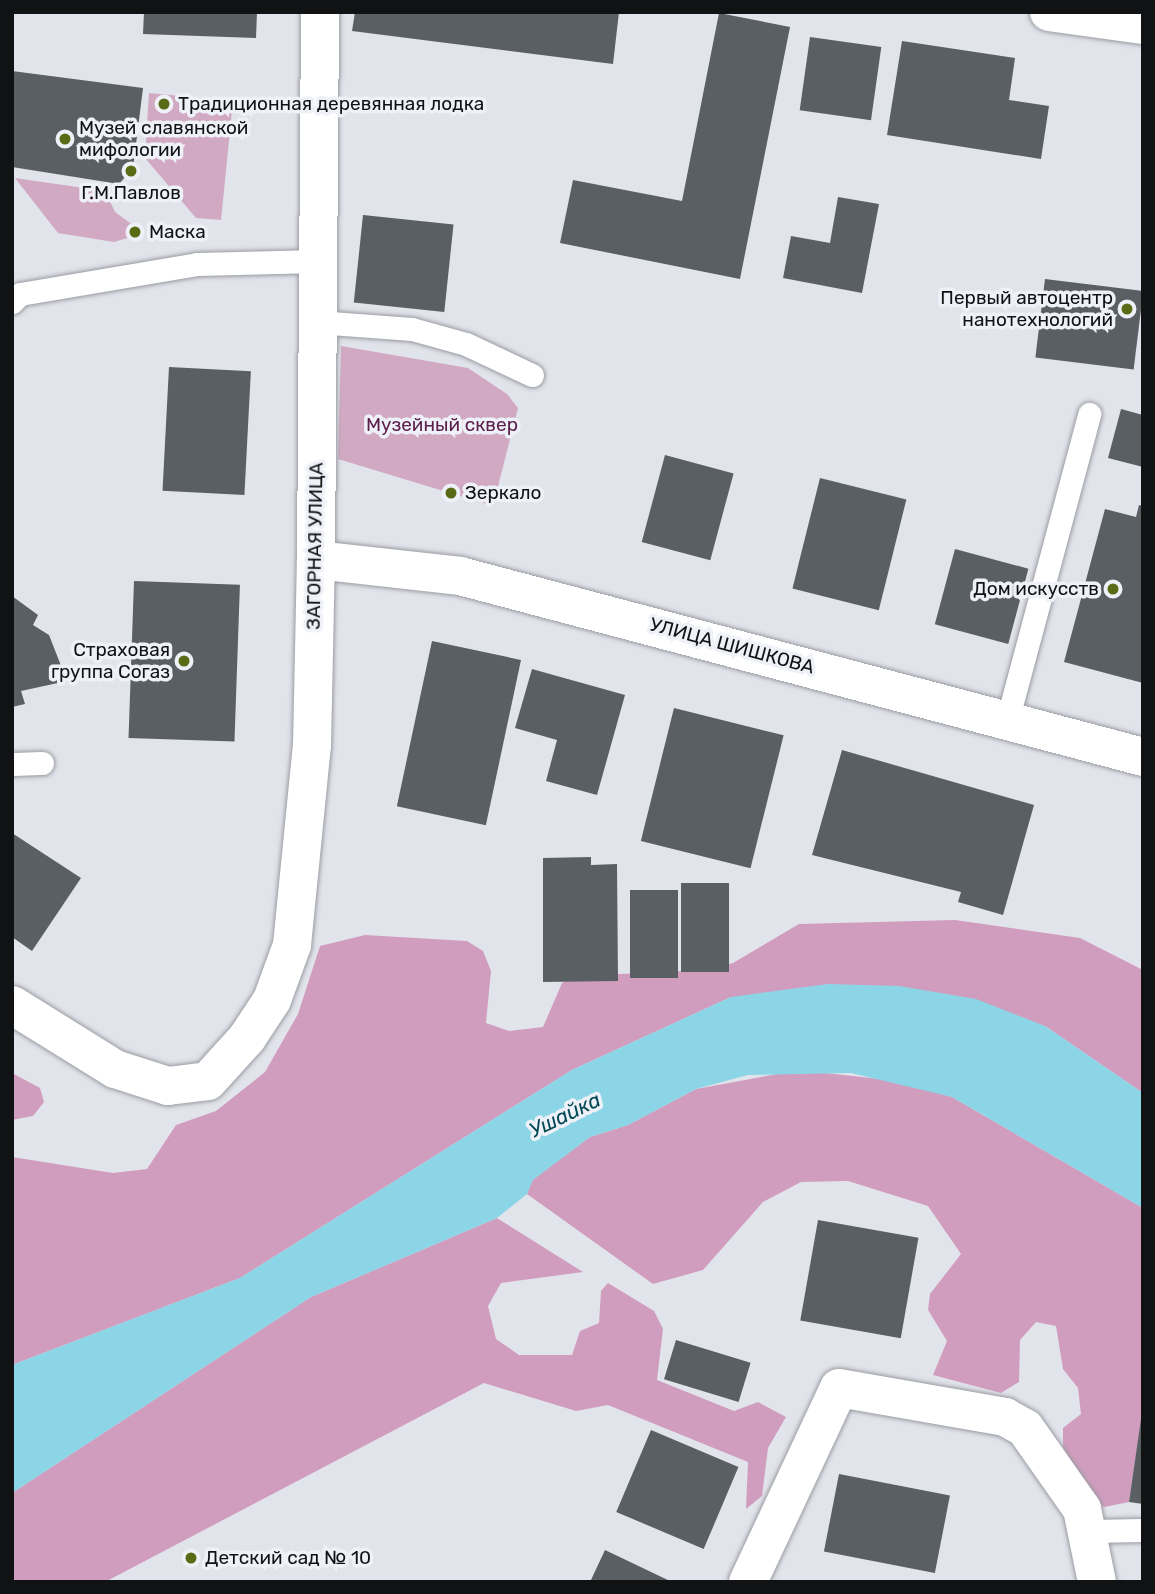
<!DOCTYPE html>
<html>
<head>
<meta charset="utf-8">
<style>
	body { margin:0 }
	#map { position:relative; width:1155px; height:1594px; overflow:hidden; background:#e2e4eb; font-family:Rubik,sans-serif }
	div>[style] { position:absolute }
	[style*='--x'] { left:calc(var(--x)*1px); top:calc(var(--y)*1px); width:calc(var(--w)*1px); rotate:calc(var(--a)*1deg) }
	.green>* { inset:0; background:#d1a9c3 }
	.forest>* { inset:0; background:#d19dbf }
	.water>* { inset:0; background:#8bd5e6 }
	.building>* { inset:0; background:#5a5f63; transform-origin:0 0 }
	.roads { filter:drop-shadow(0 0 2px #9b9ca3) drop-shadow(0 0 2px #9b9ca3) }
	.service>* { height:23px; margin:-11.5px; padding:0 11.5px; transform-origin:11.5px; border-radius:11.5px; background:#fff }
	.minor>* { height:38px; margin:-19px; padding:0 19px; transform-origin:19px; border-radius:19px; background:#fff }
	.tertiary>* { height:38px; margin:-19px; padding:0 19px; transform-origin:19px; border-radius:19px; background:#fff }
	.dots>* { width:19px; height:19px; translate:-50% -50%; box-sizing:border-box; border:4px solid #eff1f8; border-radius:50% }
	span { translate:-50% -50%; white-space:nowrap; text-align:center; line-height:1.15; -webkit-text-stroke:7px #eff1f8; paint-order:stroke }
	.poi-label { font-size:19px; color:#111214 }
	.left { translate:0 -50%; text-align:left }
	.right { translate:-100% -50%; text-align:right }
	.park-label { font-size:19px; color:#5d204d }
	.street-label { font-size:19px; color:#111214 }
	.water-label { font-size:21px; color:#034955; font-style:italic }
	.frame { position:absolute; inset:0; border:14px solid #111214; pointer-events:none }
</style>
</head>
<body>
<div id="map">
	<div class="green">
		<i style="clip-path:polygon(149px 93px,233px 101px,221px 220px,196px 218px,145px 158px)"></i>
		<i style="clip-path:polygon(15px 178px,105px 191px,115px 212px,144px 233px,114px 242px,58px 233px)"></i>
		<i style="clip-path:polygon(341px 346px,468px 368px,507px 394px,518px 408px,493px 506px,338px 459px)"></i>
	</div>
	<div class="forest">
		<i style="clip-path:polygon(955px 920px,1080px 938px,1143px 970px,1143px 1093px,1045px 1026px,731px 997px,572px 1070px,240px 1278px,12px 1365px,12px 1157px,113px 1173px,147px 1169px,176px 1125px,216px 1111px,265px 1072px,298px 1014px,320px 946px,365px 935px,467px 941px,483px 951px,491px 971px,486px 1023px,509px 1031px,543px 1027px,562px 983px,577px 976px,706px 970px,733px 963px,799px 924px)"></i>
		<i style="clip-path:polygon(799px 1070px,906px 1082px,952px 1097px,1143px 1208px,1143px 1409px,1129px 1502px,1104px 1507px,1093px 1499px,1063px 1447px,1063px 1428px,1081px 1414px,1078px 1388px,1063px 1369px,1056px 1326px,1036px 1322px,1020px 1340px,1019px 1382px,1001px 1393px,933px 1375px,947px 1341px,928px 1310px,930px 1294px,961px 1254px,928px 1206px,848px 1181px,801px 1182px,763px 1202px,703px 1270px,653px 1284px,527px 1194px,532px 1180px,590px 1137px,628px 1125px,696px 1089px)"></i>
		<i style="clip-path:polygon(12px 1073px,40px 1088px,44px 1102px,33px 1116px,12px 1120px)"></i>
		<i style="clip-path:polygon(497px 1218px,583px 1272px,501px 1283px,488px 1306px,496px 1339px,519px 1355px,572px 1355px,580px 1331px,599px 1323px,601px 1291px,608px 1283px,654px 1311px,663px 1329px,657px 1380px,734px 1411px,758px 1402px,786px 1417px,768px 1448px,762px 1496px,746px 1509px,748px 1462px,608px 1405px,576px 1411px,484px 1383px,105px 1582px,12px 1582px,12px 1493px,311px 1297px)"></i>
	</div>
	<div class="water">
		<i style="clip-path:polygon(828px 984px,899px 986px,976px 999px,1045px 1026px,1143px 1093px,1143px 1208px,952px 1097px,851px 1073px,748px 1075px,696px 1089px,628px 1125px,590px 1137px,533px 1180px,527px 1194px,497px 1218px,311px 1297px,12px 1493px,12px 1365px,240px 1278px,572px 1070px,731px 997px)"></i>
	</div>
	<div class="building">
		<i style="clip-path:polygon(144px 12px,257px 12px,256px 38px,143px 34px)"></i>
		<i style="clip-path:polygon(355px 12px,619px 12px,613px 64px,352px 31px)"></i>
		<i style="clip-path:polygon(719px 13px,790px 27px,740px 279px,560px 243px,573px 180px,682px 201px)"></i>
		<i style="left:810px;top:37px;width:72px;height:74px;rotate:8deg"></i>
		<i style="clip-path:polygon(902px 41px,1015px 58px,1009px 100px,1049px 106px,1041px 159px,887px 135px)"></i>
		<i style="clip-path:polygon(12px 71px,143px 88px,133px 168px,119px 184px,12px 167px)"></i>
		<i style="clip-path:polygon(838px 197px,879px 204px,862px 293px,783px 278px,791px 236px,830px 243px)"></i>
		<i style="left:363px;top:215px;width:91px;height:88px;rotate:6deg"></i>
		<i style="left:1045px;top:279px;width:99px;height:79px;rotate:7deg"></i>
		<i style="left:169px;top:367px;width:82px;height:124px;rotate:3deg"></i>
		<i style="clip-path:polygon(1121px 409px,1143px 415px,1143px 467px,1108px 458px)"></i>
		<i style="left:665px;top:455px;width:71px;height:90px;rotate:15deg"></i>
		<i style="left:820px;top:478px;width:89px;height:114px;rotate:14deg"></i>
		<i style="clip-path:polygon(1139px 505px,1143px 506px,1143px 683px,1064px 662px,1105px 509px,1136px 517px)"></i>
		<i style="left:955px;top:549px;width:76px;height:78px;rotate:15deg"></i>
		<i style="left:134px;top:581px;width:106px;height:157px;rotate:2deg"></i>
		<i style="clip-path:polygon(12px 596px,38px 615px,33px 625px,49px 635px,67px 681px,21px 691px,25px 704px,12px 707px)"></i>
		<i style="left:432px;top:641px;width:91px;height:169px;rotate:12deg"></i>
		<i style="clip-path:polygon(532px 669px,625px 695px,597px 795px,546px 781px,557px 740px,515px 728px)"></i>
		<i style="left:674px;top:708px;width:113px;height:137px;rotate:14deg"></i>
		<i style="clip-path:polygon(842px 750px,1034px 805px,1003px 915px,958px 902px,961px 892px,812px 855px)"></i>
		<i style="clip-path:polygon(12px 833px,81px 878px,32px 951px,12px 937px)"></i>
		<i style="clip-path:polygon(591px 857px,591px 865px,617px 864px,618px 981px,543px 982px,543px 858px)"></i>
		<i style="left:681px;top:883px;width:48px;height:89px"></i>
		<i style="left:630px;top:890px;width:48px;height:88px"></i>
		<i style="left:818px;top:1220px;width:102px;height:102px;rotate:10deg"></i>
		<i style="left:676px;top:1340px;width:78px;height:41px;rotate:17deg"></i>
		<i style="clip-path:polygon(1141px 1419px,1143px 1420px,1143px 1504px,1129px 1502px)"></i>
		<i style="left:651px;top:1430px;width:95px;height:89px;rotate:23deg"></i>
		<i style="left:839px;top:1474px;width:113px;height:79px;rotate:11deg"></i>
		<i style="clip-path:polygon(605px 1550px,672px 1582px,590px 1582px)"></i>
	</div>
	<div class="roads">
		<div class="service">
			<i style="--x:12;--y:302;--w:11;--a:-45"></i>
			<i style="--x:20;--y:294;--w:180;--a:-9.6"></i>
			<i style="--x:197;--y:264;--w:121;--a:-1.4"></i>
			<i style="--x:317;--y:322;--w:95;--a:4.2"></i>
			<i style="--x:412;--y:329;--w:56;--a:15.5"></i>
			<i style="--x:466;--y:344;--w:73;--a:25.2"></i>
			<i style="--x:1007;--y:721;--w:318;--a:-75"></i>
			<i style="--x:12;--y:764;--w:30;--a:-2"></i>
			<i style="--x:1088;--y:1531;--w:55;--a:-1"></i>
		</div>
		<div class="minor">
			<i style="--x:1049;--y:12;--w:95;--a:7.9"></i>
			<i style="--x:316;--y:560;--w:548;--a:-89.58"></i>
			<i style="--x:748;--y:1582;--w:214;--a:-64.9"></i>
			<i style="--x:839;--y:1388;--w:169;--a:9.9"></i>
			<i style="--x:1005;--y:1417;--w:23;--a:29"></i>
			<i style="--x:1025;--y:1428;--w:99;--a:54.9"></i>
			<i style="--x:1082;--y:1509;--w:75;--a:78.4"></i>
		</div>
		<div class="tertiary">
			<i style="--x:12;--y:1005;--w:121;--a:31.9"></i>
			<i style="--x:115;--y:1069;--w:56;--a:17.8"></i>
			<i style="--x:168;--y:1086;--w:40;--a:-7.1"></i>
			<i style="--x:208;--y:1081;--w:58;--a:-47.8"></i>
			<i style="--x:247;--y:1038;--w:45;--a:-56.7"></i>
			<i style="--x:272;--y:1000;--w:59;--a:-70"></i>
			<i style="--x:292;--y:945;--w:200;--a:-84.3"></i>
			<i style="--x:312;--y:746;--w:186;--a:-88.8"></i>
			<i style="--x:316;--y:560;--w:145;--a:6.3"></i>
			<i style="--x:460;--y:576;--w:707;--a:14.84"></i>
		</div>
	</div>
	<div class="dots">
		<i style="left:164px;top:104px;background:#5b6a14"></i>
		<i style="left:65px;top:139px;background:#5b6a14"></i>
		<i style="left:131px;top:171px;background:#5b6a14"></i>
		<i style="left:135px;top:232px;background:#5b6a14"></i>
		<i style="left:1127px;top:309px;background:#5b6a14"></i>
		<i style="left:451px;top:493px;background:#5b6a14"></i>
		<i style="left:1113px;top:589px;background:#5b6a14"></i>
		<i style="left:184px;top:661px;background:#5b6a14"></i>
		<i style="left:191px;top:1558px;background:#5b6a14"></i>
	</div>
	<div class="poi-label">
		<span class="left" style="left:178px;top:104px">Традиционная деревянная лодка</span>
		<span class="left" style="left:79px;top:139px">Музей славянской<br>мифологии</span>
		<span style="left:131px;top:193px">Г.М.Павлов</span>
		<span class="left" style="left:149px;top:232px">Маска</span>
		<span class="right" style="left:1113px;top:309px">Первый автоцентр<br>нанотехнологий</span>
		<span class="left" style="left:465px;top:493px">Зеркало</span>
		<span class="right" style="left:1099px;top:589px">Дом искусств</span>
		<span class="right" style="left:170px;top:661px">Страховая<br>группа Согаз</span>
		<span class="left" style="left:205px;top:1558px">Детский сад № 10</span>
	</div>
	<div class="park-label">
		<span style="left:442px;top:425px">Музейный сквер</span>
	</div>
	<div class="street-label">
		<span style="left:315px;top:546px;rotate:-89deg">ЗАГОРНАЯ УЛИЦА</span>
		<span style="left:732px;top:646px;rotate:15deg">УЛИЦА ШИШКОВА</span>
	</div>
	<div class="water-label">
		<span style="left:565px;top:1115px;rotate:-26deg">Ушайка</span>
	</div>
	<div class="frame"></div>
</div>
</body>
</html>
